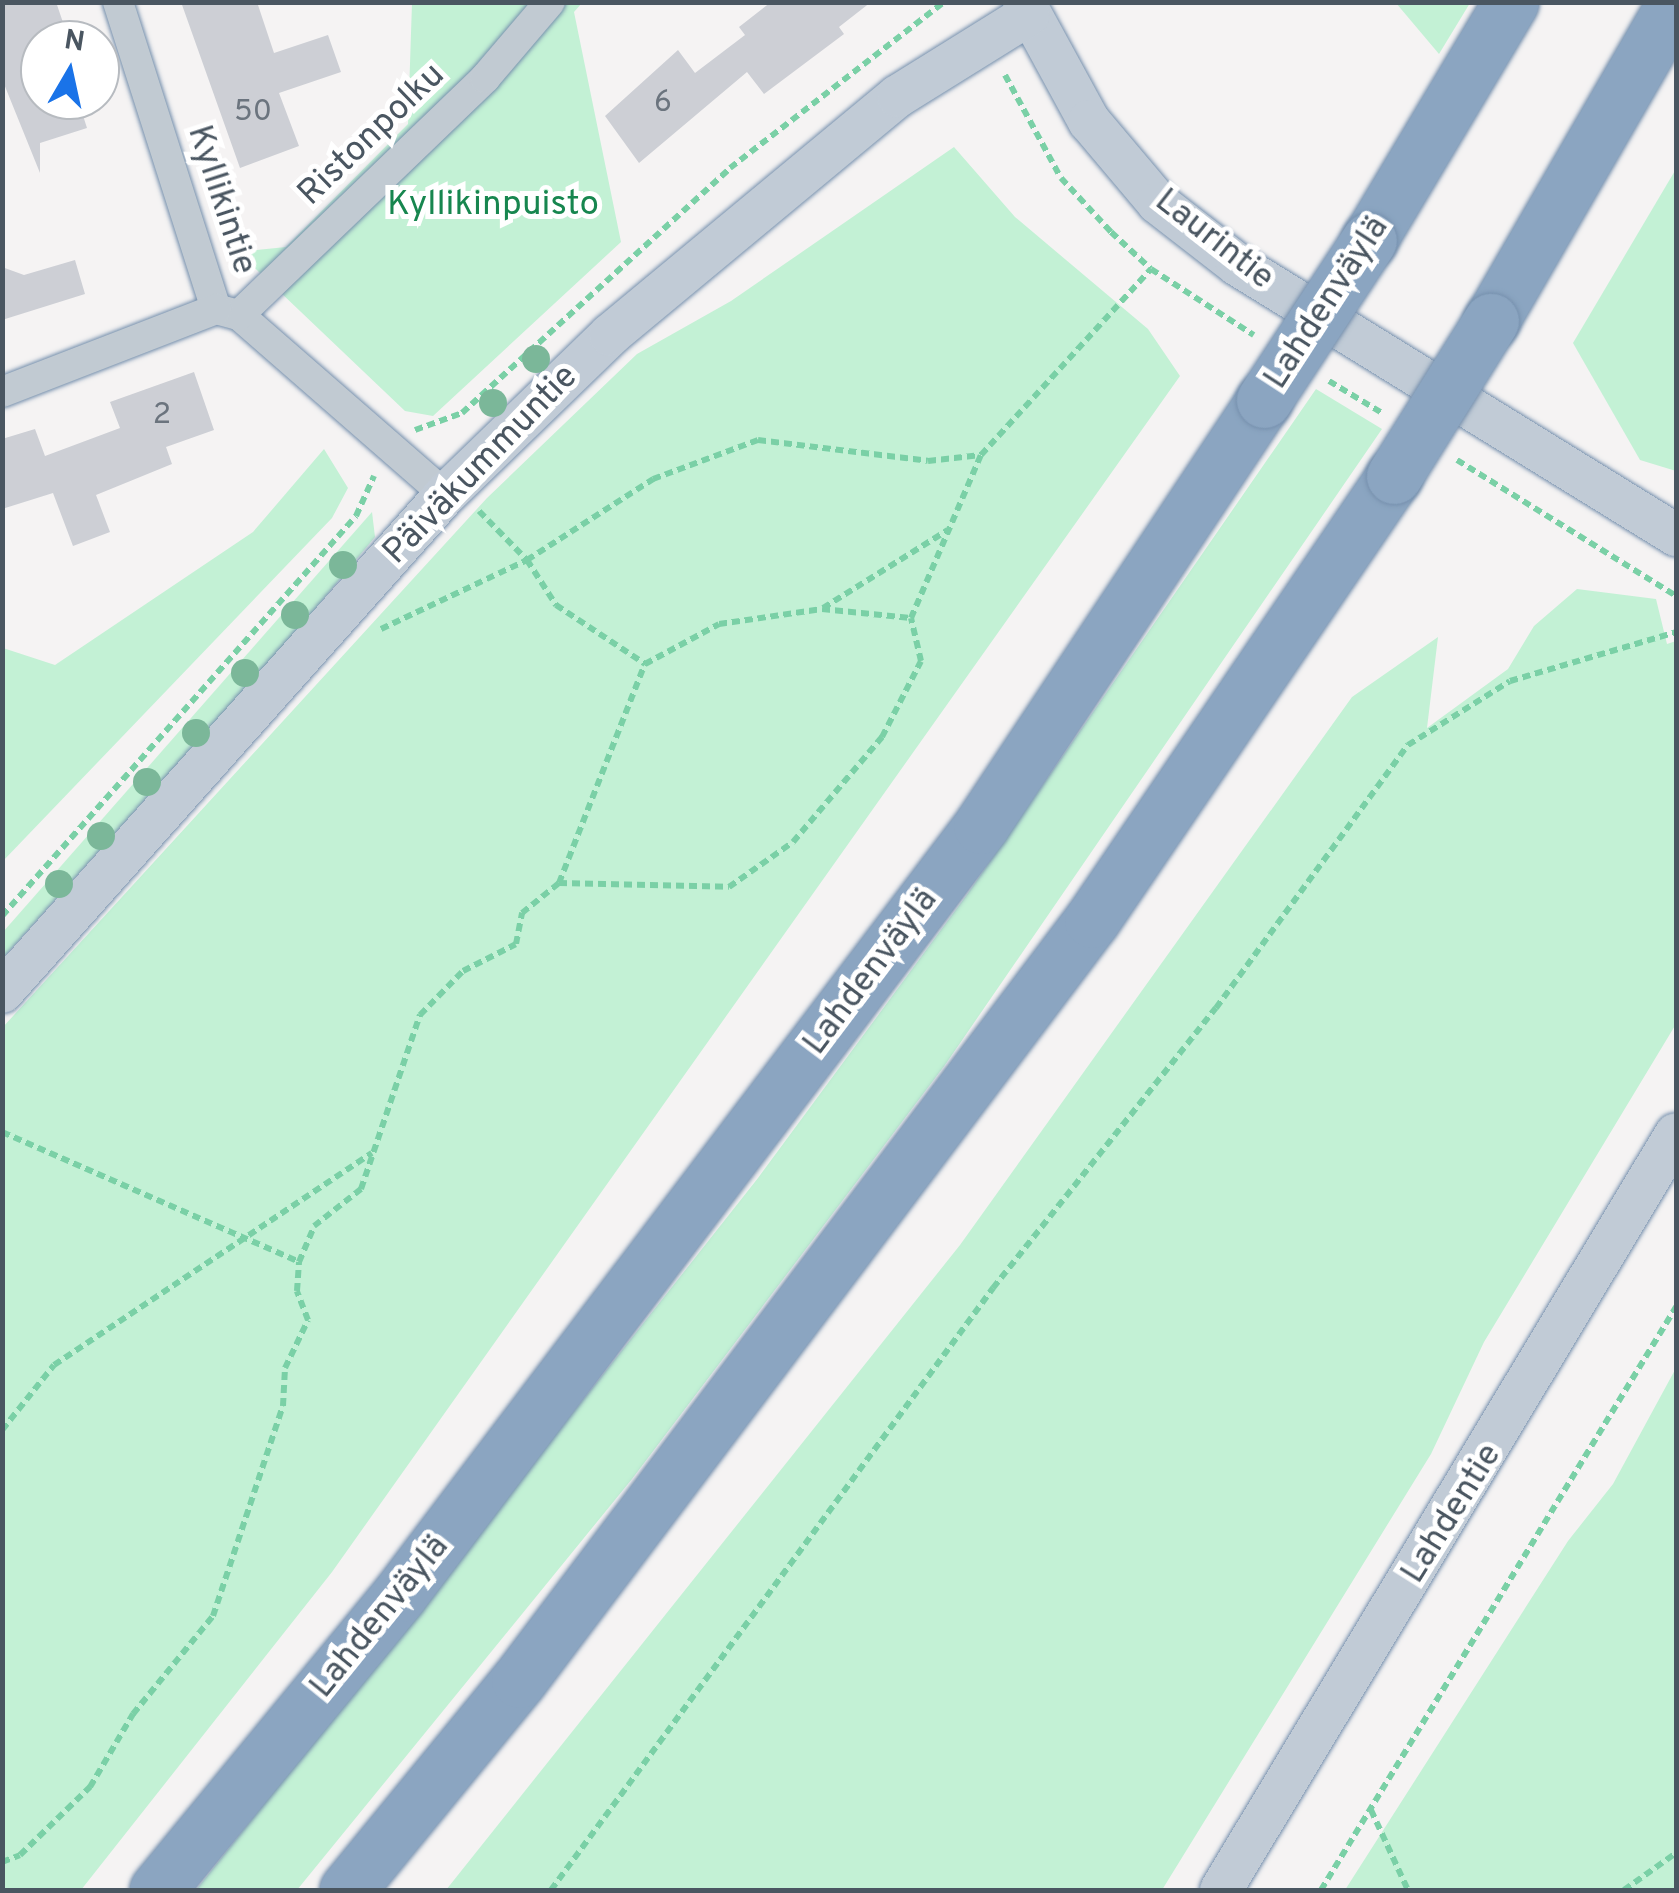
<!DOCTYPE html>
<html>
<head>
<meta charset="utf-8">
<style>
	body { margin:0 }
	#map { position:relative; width:1679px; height:1893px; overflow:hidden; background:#f5f3f3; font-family:Overpass,sans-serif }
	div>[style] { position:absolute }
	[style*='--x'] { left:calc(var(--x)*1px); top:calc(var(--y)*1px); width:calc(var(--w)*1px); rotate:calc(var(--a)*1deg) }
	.green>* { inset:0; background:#c3f1d5 }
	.building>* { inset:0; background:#cdcfd5 }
	.path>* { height:6px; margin-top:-3px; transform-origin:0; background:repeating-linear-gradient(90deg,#7ad0a6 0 8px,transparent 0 13px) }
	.roads { filter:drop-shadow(0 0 2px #7690ad) drop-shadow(0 0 2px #7690ad) }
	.street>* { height:30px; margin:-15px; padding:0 15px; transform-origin:15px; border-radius:15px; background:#c1cad2 }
	.secondary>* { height:42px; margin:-21px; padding:0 21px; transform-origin:21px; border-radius:21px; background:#c1cbd6 }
	.highway>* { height:55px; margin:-27.5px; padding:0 27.5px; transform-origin:27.5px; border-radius:27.5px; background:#8ba5c1 }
	.bridges { filter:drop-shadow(0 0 2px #7690ad) drop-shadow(0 0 2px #7690ad) }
	.highway-bridge>* { height:55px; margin:-27.5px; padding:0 27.5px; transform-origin:27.5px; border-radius:27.5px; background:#8ba5c1 }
	.trees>* { width:28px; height:28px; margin:-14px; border-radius:50%; background:#7bb799 }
	span { translate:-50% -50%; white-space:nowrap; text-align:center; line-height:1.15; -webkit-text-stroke:10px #fff; paint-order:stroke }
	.number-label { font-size:30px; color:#6b747e }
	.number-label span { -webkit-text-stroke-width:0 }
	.street-label { font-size:35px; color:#4a5661 }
	.park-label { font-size:35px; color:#17864f }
	.frame { position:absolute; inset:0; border:5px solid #4a5661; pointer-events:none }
	.north { position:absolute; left:20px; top:20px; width:100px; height:100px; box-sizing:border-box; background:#fff; border:2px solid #b7bbc0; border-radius:50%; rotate:9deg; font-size:28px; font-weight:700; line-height:40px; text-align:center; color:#4a5661 }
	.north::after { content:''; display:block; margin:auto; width:35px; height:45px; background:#1a73e8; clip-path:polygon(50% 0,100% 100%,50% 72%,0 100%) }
</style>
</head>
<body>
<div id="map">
	<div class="green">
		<i style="clip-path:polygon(412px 3px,582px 3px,574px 12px,621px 242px,433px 416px,405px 411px,238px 252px,286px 247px,408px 124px)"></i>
		<i style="clip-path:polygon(1396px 3px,1470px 3px,1439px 54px)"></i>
		<i style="clip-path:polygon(954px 147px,1015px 217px,1148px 329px,1180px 376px,332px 1572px,81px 1890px,3px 1890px,3px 1027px,487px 498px,637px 354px,731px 301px)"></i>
		<i style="clip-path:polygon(1676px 169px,1676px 471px,1640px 460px,1573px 343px)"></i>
		<i style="clip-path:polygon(1316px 389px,1382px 429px,945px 1065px,632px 1479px,297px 1890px,196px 1890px,758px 1178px,966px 896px)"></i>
		<i style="clip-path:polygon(324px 449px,348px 488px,332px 518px,3px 861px,3px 648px,55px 665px,253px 532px)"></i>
		<i style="clip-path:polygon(372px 512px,375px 537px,305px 621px,3px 958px,3px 932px)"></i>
		<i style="clip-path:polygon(1577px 589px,1656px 599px,1667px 644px,1676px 641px,1676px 1024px,1484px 1342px,1431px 1454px,1162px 1890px,446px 1890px,960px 1245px,1352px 697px,1438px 637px,1427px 728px,1508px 669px,1534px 626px)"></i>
		<i style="clip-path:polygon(1676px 1368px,1676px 1890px,1345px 1890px,1568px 1541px,1613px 1484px)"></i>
	</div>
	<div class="building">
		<i style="clip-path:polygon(2px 2px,56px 2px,69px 40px,40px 40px,40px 100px,78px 100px,87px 128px,40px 143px,40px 173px,2px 79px)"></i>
		<i style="clip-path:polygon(181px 2px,257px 2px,274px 53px,328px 35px,341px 72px,279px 93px,299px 146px,240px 168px)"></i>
		<i style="clip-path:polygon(771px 2px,871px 2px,839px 27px,844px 34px,764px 94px,747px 72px,639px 163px,605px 116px,678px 50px,695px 73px,745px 35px,739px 27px)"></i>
		<i style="clip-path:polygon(75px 260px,85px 294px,2px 320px,2px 267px,24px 275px)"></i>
		<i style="clip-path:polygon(194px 372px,214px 430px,166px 447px,172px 464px,96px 495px,110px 532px,73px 546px,53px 493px,2px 509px,2px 439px,35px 429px,45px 456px,120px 428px,110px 402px)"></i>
	</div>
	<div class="path">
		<i style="--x:1005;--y:75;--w:117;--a:61.5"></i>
		<i style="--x:1061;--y:178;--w:74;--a:47.2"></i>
		<i style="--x:1111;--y:232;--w:54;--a:42.8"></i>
		<i style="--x:1151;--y:269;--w:122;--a:32.7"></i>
		<i style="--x:1329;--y:381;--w:62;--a:31.1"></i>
		<i style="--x:415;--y:430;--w:50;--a:-19.9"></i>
		<i style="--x:462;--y:413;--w:363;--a:-42.4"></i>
		<i style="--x:730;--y:168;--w:271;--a:-37.8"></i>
		<i style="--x:1457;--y:460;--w:258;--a:31.8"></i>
		<i style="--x:479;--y:511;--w:69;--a:45.6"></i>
		<i style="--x:527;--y:560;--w:54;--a:57.2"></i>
		<i style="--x:556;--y:605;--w:107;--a:33.5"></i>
		<i style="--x:823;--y:608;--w:147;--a:-32"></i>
		<i style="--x:381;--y:629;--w:161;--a:-25.3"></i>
		<i style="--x:527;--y:560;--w:150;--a:-32.7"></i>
		<i style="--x:653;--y:479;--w:112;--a:-20.4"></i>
		<i style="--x:758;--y:440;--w:171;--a:7"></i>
		<i style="--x:928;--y:461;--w:53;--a:-6.5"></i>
		<i style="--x:645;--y:664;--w:84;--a:-28.4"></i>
		<i style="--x:719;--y:624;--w:104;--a:-8.3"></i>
		<i style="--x:822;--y:609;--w:89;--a:5.8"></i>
		<i style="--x:559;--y:883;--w:235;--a:-68.6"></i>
		<i style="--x:2;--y:916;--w:534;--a:-48.49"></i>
		<i style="--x:356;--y:516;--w:44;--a:-65.8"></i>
		<i style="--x:2;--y:1132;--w:324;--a:23.6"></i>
		<i style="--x:2;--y:1430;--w:83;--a:-51.3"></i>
		<i style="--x:54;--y:1365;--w:382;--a:-33.7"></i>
		<i style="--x:1371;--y:1810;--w:88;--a:65.2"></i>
		<i style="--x:2;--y:1862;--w:19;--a:-21"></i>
		<i style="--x:20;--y:1855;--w:98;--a:-44.2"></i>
		<i style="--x:90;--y:1787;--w:85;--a:-59.5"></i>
		<i style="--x:133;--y:1714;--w:127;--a:-50.8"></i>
		<i style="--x:213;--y:1616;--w:221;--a:-71.6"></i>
		<i style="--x:283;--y:1406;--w:38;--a:-87"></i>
		<i style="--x:285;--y:1368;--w:53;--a:-64.4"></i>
		<i style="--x:308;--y:1320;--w:31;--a:-111"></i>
		<i style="--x:297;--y:1291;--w:29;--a:-86"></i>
		<i style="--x:299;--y:1262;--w:39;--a:-67"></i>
		<i style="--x:314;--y:1226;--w:60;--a:-38.2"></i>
		<i style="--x:361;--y:1189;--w:184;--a:-71.3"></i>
		<i style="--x:420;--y:1015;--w:62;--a:-45.7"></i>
		<i style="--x:463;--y:971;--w:59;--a:-27"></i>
		<i style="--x:516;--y:944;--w:32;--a:-79"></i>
		<i style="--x:522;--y:913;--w:48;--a:-39"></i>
		<i style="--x:559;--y:883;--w:170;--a:1.3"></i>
		<i style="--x:729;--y:887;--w:78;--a:-35.1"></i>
		<i style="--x:793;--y:842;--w:138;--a:-49.7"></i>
		<i style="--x:882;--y:737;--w:85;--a:-62.8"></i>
		<i style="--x:921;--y:661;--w:44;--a:-103.1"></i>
		<i style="--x:911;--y:618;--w:177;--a:-66.8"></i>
		<i style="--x:981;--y:455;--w:252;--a:-47.6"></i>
		<i style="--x:551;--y:1890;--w:747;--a:-53.71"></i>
		<i style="--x:993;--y:1288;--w:358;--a:-51.5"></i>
		<i style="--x:1216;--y:1008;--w:326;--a:-53.9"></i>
		<i style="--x:1408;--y:745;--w:120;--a:-32.1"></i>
		<i style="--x:1510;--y:681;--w:173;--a:-16.4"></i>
		<i style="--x:1321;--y:1890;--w:683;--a:-58.66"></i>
		<i style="--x:1624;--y:1890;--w:64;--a:-35.4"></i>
	</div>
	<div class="roads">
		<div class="street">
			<i style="--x:118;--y:2;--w:322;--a:72.3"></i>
			<i style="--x:216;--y:309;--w:24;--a:15"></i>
			<i style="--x:239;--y:315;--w:274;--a:41.1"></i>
			<i style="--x:239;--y:315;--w:342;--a:-43.9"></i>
			<i style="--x:485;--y:78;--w:100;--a:-49.5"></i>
			<i style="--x:2;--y:392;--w:230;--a:-21.2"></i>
		</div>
		<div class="secondary">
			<i style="--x:1024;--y:2;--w:136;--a:61.4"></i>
			<i style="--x:1089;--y:121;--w:107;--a:49.9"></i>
			<i style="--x:1158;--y:203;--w:101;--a:37.8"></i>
			<i style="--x:1238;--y:265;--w:515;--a:31.65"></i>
			<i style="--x:2;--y:992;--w:666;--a:-48.29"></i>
			<i style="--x:445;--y:495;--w:230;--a:-44.1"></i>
			<i style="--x:610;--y:335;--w:374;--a:-39.7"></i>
			<i style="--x:898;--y:96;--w:153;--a:-31.9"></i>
			<i style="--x:1221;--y:1890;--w:882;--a:-58.96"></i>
		</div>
		<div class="highway">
			<i style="--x:1369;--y:240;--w:277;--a:-59.2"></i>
			<i style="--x:1491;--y:321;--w:368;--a:-60"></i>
			<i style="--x:157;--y:1890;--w:383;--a:-50.6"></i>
			<i style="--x:400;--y:1594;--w:963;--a:-52.89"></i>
			<i style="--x:981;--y:826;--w:511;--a:-56.4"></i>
			<i style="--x:347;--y:1890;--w:271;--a:-50.7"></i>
			<i style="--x:519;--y:1680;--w:952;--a:-52.99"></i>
			<i style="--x:1092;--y:920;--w:537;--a:-55.78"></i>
		</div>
	</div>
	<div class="bridges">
		<div class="highway-bridge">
			<i style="--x:1264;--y:400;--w:191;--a:-56.7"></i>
			<i style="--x:1394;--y:476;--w:183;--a:-58"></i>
		</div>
	</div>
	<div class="trees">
		<i style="left:536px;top:359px"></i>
		<i style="left:493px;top:403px"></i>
		<i style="left:343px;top:565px"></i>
		<i style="left:295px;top:615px"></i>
		<i style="left:245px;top:673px"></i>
		<i style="left:196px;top:733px"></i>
		<i style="left:147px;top:782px"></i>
		<i style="left:101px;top:836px"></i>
		<i style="left:59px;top:884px"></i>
	</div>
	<div class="number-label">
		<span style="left:663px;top:104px">6</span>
		<span style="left:253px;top:113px">50</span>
		<span style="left:162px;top:416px">2</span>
	</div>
	<div class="street-label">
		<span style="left:372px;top:135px;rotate:-44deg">Ristonpolku</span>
		<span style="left:221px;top:200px;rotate:72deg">Kyllikintie</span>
		<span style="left:1214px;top:240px;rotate:38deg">Laurintie</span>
		<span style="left:1327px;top:303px;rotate:-57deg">Lahdenväylä</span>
		<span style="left:481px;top:465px;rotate:-46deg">Päiväkummuntie</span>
		<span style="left:871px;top:972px;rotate:-53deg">Lahdenväylä</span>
		<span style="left:1452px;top:1514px;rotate:-58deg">Lahdentie</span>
		<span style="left:380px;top:1617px;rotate:-51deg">Lahdenväylä</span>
	</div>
	<div class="park-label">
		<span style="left:493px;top:205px">Kyllikinpuisto</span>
	</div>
	<div class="frame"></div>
	<div class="north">N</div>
</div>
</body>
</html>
